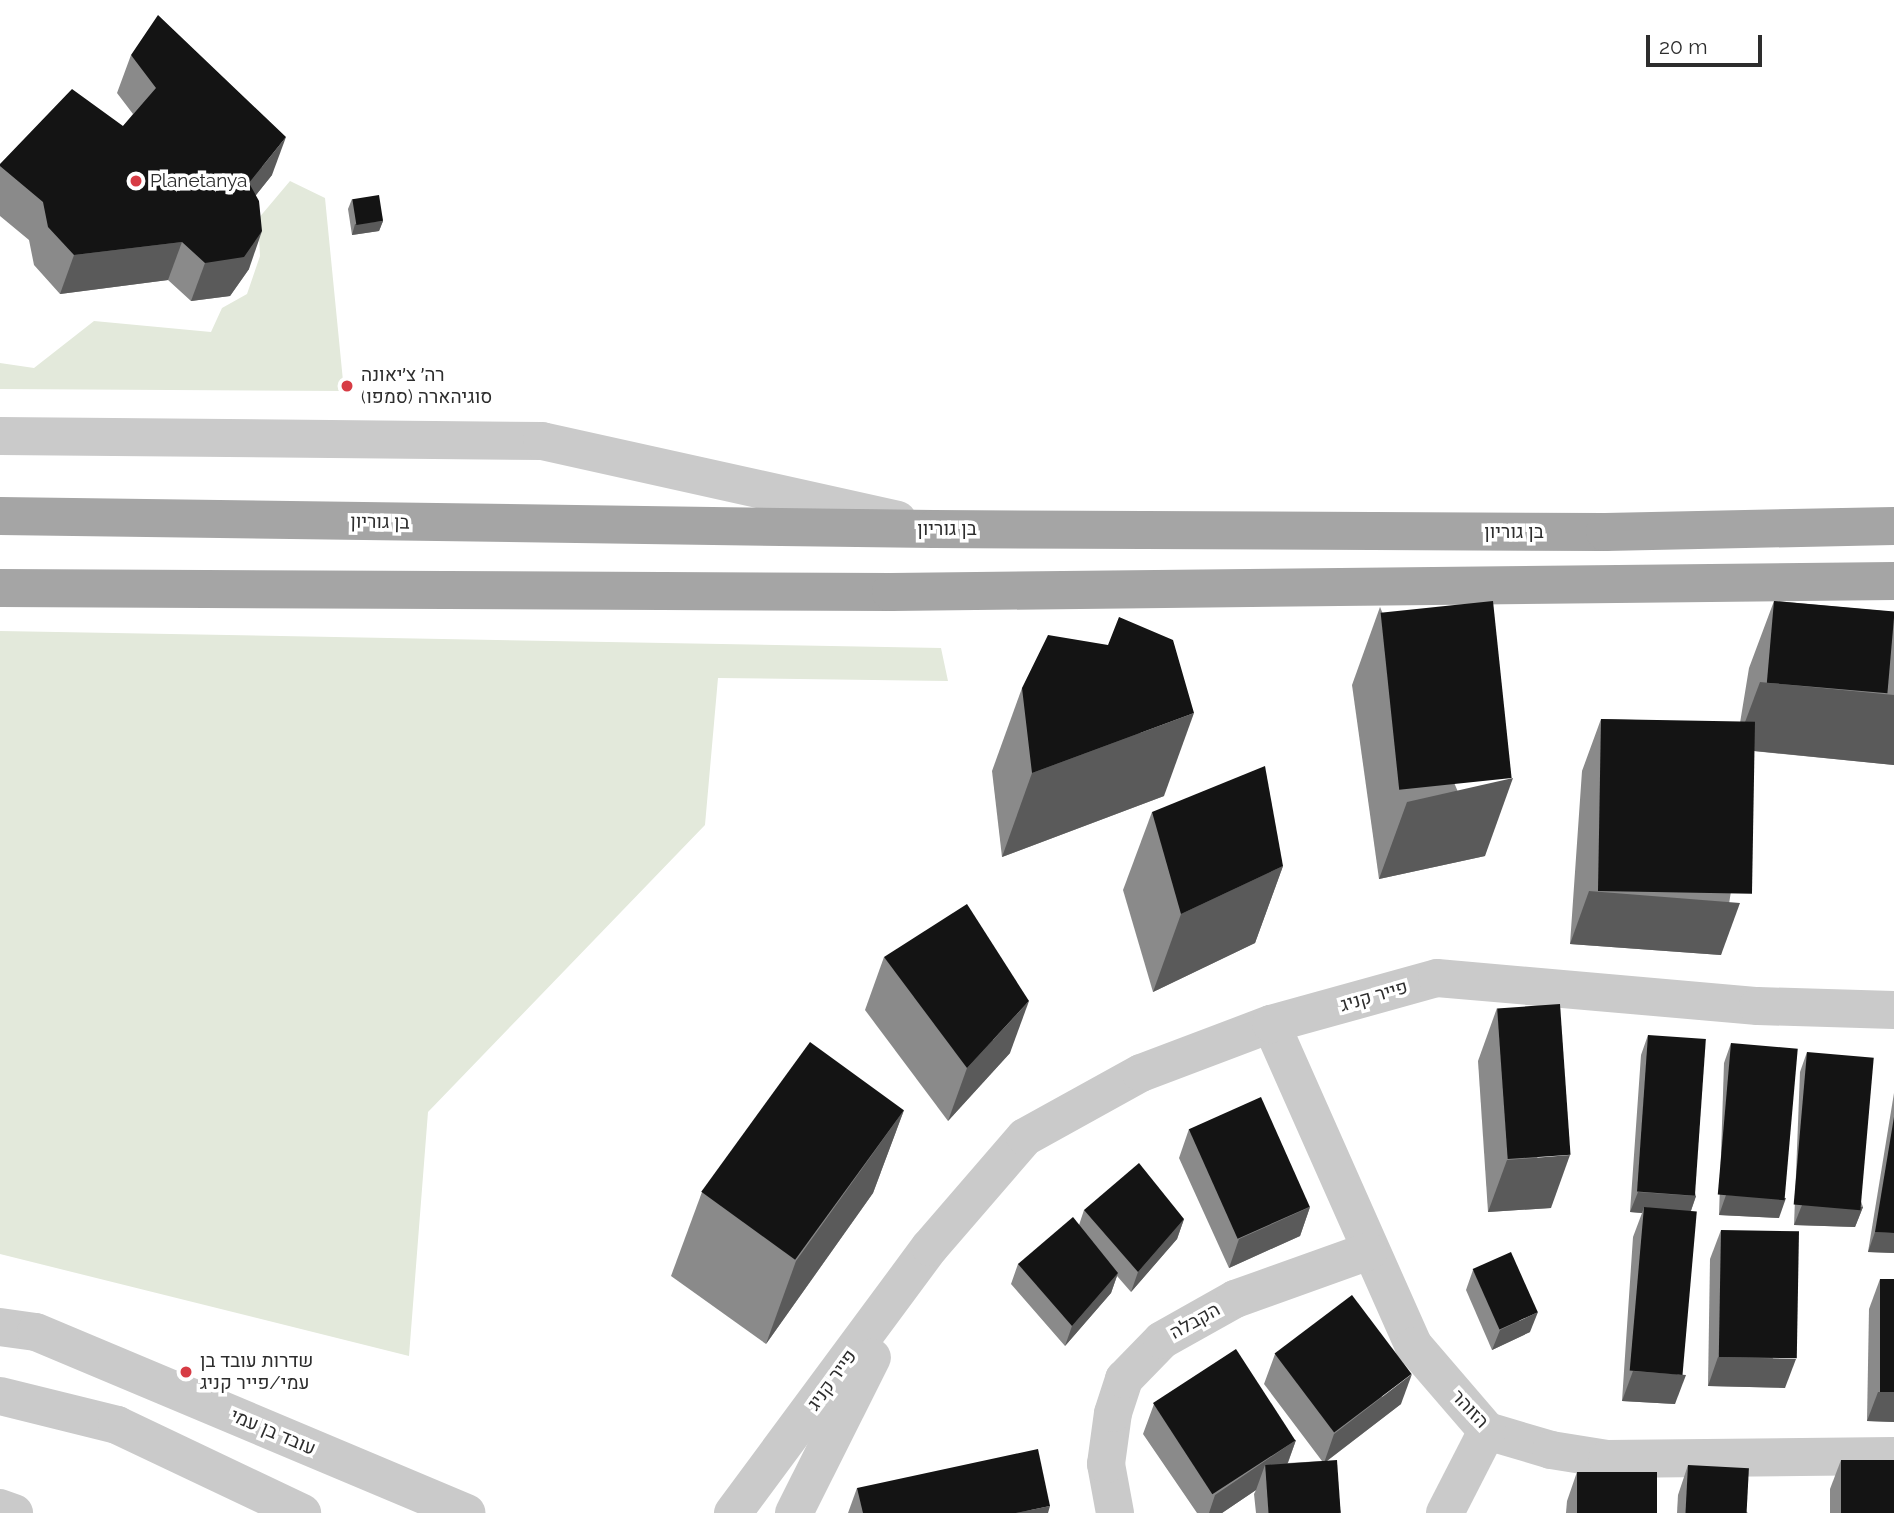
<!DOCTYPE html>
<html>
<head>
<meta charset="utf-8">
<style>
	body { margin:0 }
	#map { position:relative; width:1894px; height:1513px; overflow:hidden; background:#fff; font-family:Raleway,Heebo,sans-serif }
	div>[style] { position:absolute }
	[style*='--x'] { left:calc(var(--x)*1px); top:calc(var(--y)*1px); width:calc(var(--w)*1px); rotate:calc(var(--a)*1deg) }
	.green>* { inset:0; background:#e3e9db }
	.minor>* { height:38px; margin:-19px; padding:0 19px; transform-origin:19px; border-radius:19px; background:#cacaca }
	.major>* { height:38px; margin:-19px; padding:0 19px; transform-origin:19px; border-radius:19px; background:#a5a5a5 }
	.wall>* { inset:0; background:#8a8a8a }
	.shaded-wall>* { inset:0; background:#5a5a5a }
	.building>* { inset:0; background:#141414; transform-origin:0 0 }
	.dots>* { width:19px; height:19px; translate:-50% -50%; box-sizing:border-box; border:4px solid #fff; border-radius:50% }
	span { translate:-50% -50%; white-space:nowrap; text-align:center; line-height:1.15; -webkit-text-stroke:7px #fff; paint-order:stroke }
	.poi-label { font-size:19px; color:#2d2d2d }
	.left { translate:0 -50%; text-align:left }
	.street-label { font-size:19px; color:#2d2d2d }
	.scale { position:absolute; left:1646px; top:35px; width:116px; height:32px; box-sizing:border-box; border:4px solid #2d2d2d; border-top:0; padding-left:9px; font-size:21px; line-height:24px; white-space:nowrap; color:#2d2d2d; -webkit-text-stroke:5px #fff; paint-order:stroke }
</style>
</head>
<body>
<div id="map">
	<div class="green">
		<i style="clip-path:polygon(290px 181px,325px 198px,344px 391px,0 389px,0 363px,34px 368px,94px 321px,211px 332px,222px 308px,247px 294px,260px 256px,258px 219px)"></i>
		<i style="clip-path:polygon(0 631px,941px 648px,948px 681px,718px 678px,705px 825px,428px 1112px,409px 1356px,0 1254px)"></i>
	</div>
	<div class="minor">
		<i style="--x:0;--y:436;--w:542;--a:0.53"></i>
		<i style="--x:542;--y:441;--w:364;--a:12.5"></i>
		<i style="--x:1271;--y:1024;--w:352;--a:66.1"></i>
		<i style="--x:1414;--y:1346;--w:112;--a:49.3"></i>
		<i style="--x:1487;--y:1431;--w:67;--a:16.5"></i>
		<i style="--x:1551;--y:1450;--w:57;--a:9.1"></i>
		<i style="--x:1607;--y:1459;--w:287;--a:-0.6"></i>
		<i style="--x:0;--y:1327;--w:36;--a:8"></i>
		<i style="--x:36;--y:1332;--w:467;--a:22.8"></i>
		<i style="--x:0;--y:1396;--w:121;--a:13.9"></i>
		<i style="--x:117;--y:1425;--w:205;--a:25.4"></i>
		<i style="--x:0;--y:1508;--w:15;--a:20"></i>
		<i style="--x:733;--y:1513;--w:331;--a:-53.5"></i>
		<i style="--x:930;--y:1247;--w:145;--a:-49.2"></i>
		<i style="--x:1025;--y:1137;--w:132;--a:-28.9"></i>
		<i style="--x:1141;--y:1073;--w:139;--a:-20.7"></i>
		<i style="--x:1271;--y:1024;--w:172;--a:-15.5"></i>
		<i style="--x:1437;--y:978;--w:322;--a:5"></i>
		<i style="--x:1758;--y:1006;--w:136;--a:1.7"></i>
		<i style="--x:794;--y:1513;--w:174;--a:-63.4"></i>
		<i style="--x:1115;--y:1513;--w:50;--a:-100.4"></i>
		<i style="--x:1106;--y:1464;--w:51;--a:-82.2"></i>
		<i style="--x:1113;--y:1413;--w:36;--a:-72"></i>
		<i style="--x:1124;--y:1379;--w:54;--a:-45.7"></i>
		<i style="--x:1162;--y:1340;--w:84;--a:-29.3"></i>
		<i style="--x:1235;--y:1299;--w:142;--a:-19.7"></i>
		<i style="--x:1445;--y:1513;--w:92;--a:-62.9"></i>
	</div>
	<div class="major">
		<i style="--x:0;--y:516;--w:933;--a:0.8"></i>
		<i style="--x:933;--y:529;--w:672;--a:0.26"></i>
		<i style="--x:1605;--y:532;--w:289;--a:-1.2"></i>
		<i style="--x:0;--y:588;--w:891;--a:0.26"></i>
		<i style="--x:891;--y:592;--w:1003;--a:-0.63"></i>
	</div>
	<div class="wall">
		<i style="clip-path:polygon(131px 55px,272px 175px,256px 195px,249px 269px,230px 296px,191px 301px,168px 280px,60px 294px,34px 265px,29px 240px,0 216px,0 164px,123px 126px,133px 114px,117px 93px)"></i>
		<i style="clip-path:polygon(352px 199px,383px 221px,379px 231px,352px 235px,348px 209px)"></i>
		<i style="clip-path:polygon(1774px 601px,1894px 612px,1894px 765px,1753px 751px,1721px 955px,1570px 944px,1582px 771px,1601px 719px,1740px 723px,1749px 668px)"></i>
		<i style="clip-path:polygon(1380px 607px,1485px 856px,1379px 879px,1352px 685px)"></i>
		<i style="clip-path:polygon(1108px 645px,1164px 796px,1002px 857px,992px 771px,1022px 688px)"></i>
		<i style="clip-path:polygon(1152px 812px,1283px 866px,1255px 943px,1153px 992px,1123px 890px)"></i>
		<i style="clip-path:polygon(884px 957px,1010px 1053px,948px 1121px,865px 1010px)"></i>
		<i style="clip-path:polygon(1497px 1008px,1551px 1208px,1488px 1212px,1478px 1061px)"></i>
		<i style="clip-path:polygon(1648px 1035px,1696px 1196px,1691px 1211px,1675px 1404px,1622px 1401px,1633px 1237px,1642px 1213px,1630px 1212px,1641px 1055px)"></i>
		<i style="clip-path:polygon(1731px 1043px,1779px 1218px,1719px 1215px,1724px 1063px)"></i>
		<i style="clip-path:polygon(1807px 1052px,1863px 1207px,1855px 1227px,1794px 1225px,1800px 1072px)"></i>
		<i style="clip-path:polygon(1894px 1093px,1894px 1253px,1868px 1252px)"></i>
		<i style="clip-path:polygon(904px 1110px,873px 1193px,766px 1344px,671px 1276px,702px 1192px)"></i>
		<i style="clip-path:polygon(1189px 1129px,1310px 1207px,1300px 1236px,1229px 1268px,1179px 1158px)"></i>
		<i style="clip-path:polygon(1084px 1210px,1184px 1219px,1177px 1239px,1131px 1292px,1117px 1276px,1111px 1293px,1065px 1346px,1011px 1284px,1018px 1264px,1079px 1225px)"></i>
		<i style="clip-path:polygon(1721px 1230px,1785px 1388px,1708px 1386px,1710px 1259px)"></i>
		<i style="clip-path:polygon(1473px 1270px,1530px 1332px,1492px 1350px,1466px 1290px)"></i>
		<i style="clip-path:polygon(1880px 1279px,1894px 1279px,1894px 1422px,1867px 1421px,1869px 1309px)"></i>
		<i style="clip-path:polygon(1275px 1354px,1401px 1404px,1327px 1461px,1341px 1513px,1256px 1513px,1254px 1494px,1256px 1490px,1222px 1513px,1197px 1513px,1143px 1434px,1154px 1404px,1296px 1440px,1288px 1463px,1322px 1461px,1264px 1384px)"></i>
		<i style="clip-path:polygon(1841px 1460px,1894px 1513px,1830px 1513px,1830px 1489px)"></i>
		<i style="clip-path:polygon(1688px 1465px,1748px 1513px,1677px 1513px,1678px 1495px)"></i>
		<i style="clip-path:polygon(1577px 1472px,1656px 1513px,1566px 1513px,1567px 1501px)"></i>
		<i style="clip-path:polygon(857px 1488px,1048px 1513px,848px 1513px)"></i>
	</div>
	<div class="shaded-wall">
		<i style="clip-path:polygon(286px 137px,272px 175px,235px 221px,249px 183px)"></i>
		<i style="clip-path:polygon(383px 221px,379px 231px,352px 235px,355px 224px)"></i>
		<i style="clip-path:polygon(262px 231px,249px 269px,230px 296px,191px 301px,205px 263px)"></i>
		<i style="clip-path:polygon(182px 242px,168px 280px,60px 294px,74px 255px)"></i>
		<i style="clip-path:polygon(1760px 682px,1894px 695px,1894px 765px,1735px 749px)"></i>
		<i style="clip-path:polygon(1194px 713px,1164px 796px,1002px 857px,1032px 773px)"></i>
		<i style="clip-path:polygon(1513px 778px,1485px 856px,1379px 879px,1407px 802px)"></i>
		<i style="clip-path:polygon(1283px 866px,1255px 943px,1153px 992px,1181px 914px)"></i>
		<i style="clip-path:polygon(1589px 891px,1740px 903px,1721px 955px,1570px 944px)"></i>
		<i style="clip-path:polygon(1029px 1001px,1010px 1053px,948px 1121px,967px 1068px)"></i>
		<i style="clip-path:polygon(904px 1110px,873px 1193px,766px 1344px,796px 1261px)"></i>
		<i style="clip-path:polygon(1570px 1155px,1551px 1208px,1488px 1212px,1507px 1160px)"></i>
		<i style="clip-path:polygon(1638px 1192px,1696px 1196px,1689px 1216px,1644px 1207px,1642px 1213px,1630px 1212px)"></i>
		<i style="clip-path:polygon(1726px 1195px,1786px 1198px,1779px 1218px,1719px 1215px)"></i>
		<i style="clip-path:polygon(1802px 1205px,1863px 1207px,1855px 1227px,1794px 1225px)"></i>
		<i style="clip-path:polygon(1310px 1207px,1300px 1236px,1229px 1268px,1239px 1239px)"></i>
		<i style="clip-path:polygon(1184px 1219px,1177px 1239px,1131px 1292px,1138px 1272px)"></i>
		<i style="clip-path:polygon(1875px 1232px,1894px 1233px,1894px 1253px,1868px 1252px)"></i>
		<i style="clip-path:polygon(1118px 1273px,1111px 1293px,1065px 1346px,1072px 1326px)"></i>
		<i style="clip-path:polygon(1538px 1312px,1530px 1332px,1492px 1350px,1500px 1330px)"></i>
		<i style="clip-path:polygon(1718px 1357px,1796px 1359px,1785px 1388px,1708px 1386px)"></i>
		<i style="clip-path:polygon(1633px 1371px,1686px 1375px,1675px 1404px,1622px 1401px)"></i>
		<i style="clip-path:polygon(1412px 1374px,1401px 1404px,1324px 1463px,1334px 1434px)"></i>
		<i style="clip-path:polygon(1878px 1392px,1894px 1392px,1894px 1422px,1867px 1421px)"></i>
		<i style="clip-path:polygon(1296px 1440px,1285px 1470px,1265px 1465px,1256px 1490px,1222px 1513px,1209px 1513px,1215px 1495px)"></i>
		<i style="clip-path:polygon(1050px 1506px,1048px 1513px,1016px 1513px)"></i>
	</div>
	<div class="building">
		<i style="clip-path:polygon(158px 15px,286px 137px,249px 183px,259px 201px,262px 231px,244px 257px,205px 263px,182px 242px,74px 255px,48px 227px,43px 202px,0 166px,0 164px,72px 89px,123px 126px,156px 88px,131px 55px)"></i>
		<i style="left:379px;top:195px;width:26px;height:27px;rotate:81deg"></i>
		<i style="left:1493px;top:601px;width:178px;height:113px;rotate:84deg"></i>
		<i style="left:1774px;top:601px;width:121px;height:82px;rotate:5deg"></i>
		<i style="clip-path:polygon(1119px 617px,1173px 640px,1194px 713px,1032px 773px,1022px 688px,1048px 635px,1108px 645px)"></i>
		<i style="left:1601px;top:719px;width:154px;height:172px;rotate:1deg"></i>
		<i style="clip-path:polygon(1265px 766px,1283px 866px,1181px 914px,1152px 812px)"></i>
		<i style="clip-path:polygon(967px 904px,1029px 1001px,967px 1068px,884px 957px)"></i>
		<i style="left:1560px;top:1004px;width:151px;height:63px;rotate:86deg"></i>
		<i style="left:1648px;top:1035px;width:58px;height:157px;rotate:4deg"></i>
		<i style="left:810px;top:1042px;width:116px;height:185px;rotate:36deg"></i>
		<i style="left:1731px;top:1043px;width:67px;height:152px;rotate:5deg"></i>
		<i style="left:1807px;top:1052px;width:67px;height:153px;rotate:5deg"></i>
		<i style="left:1261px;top:1097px;width:120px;height:79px;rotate:66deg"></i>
		<i style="clip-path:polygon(1894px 1117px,1894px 1233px,1875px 1232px)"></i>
		<i style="clip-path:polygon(1139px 1163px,1184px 1219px,1138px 1272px,1084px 1210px)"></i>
		<i style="left:1644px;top:1207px;width:53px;height:164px;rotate:5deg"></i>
		<i style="clip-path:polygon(1073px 1217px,1118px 1273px,1072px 1326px,1018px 1264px)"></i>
		<i style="left:1721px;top:1230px;width:78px;height:127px;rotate:1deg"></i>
		<i style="left:1511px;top:1252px;width:66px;height:42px;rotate:66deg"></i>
		<i style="left:1880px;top:1279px;width:14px;height:113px"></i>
		<i style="left:1352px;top:1295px;width:99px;height:97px;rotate:53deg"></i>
		<i style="left:1236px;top:1349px;width:109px;height:99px;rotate:57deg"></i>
		<i style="clip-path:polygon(1038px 1449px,1050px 1506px,1016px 1513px,863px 1513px,857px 1488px)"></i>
		<i style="left:1337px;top:1460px;width:53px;height:72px;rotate:86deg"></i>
		<i style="left:1841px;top:1460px;width:53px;height:53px"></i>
		<i style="left:1688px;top:1465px;width:61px;height:48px;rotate:3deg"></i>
		<i style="left:1577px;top:1472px;width:80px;height:41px"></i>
	</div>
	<div class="dots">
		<i style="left:136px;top:181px;background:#d73c45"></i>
		<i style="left:347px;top:386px;background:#d73c45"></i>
		<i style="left:186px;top:1372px;background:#d73c45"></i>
	</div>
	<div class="poi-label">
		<span class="left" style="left:150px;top:181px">Planetanya</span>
		<span class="left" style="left:361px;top:386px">רה׳ צ׳יאונה<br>(סמפו) סוגיהארה</span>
		<span class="left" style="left:200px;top:1372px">שדרות עובד בן<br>עמי/פייר קניג</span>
	</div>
	<div class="street-label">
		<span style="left:380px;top:522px;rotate:1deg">בן גוריון</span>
		<span style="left:947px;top:529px">בן גוריון</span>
		<span style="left:1514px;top:532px">בן גוריון</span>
		<span style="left:1374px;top:996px;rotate:-16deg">פייר קניג</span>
		<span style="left:1195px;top:1321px;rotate:-29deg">הקבלה</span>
		<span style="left:832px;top:1380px;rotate:-54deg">פייר קניג</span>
		<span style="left:1470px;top:1409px;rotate:47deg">הזוהר</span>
		<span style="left:273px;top:1432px;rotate:23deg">עובד בן עמי</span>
	</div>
	<div class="scale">20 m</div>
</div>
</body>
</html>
